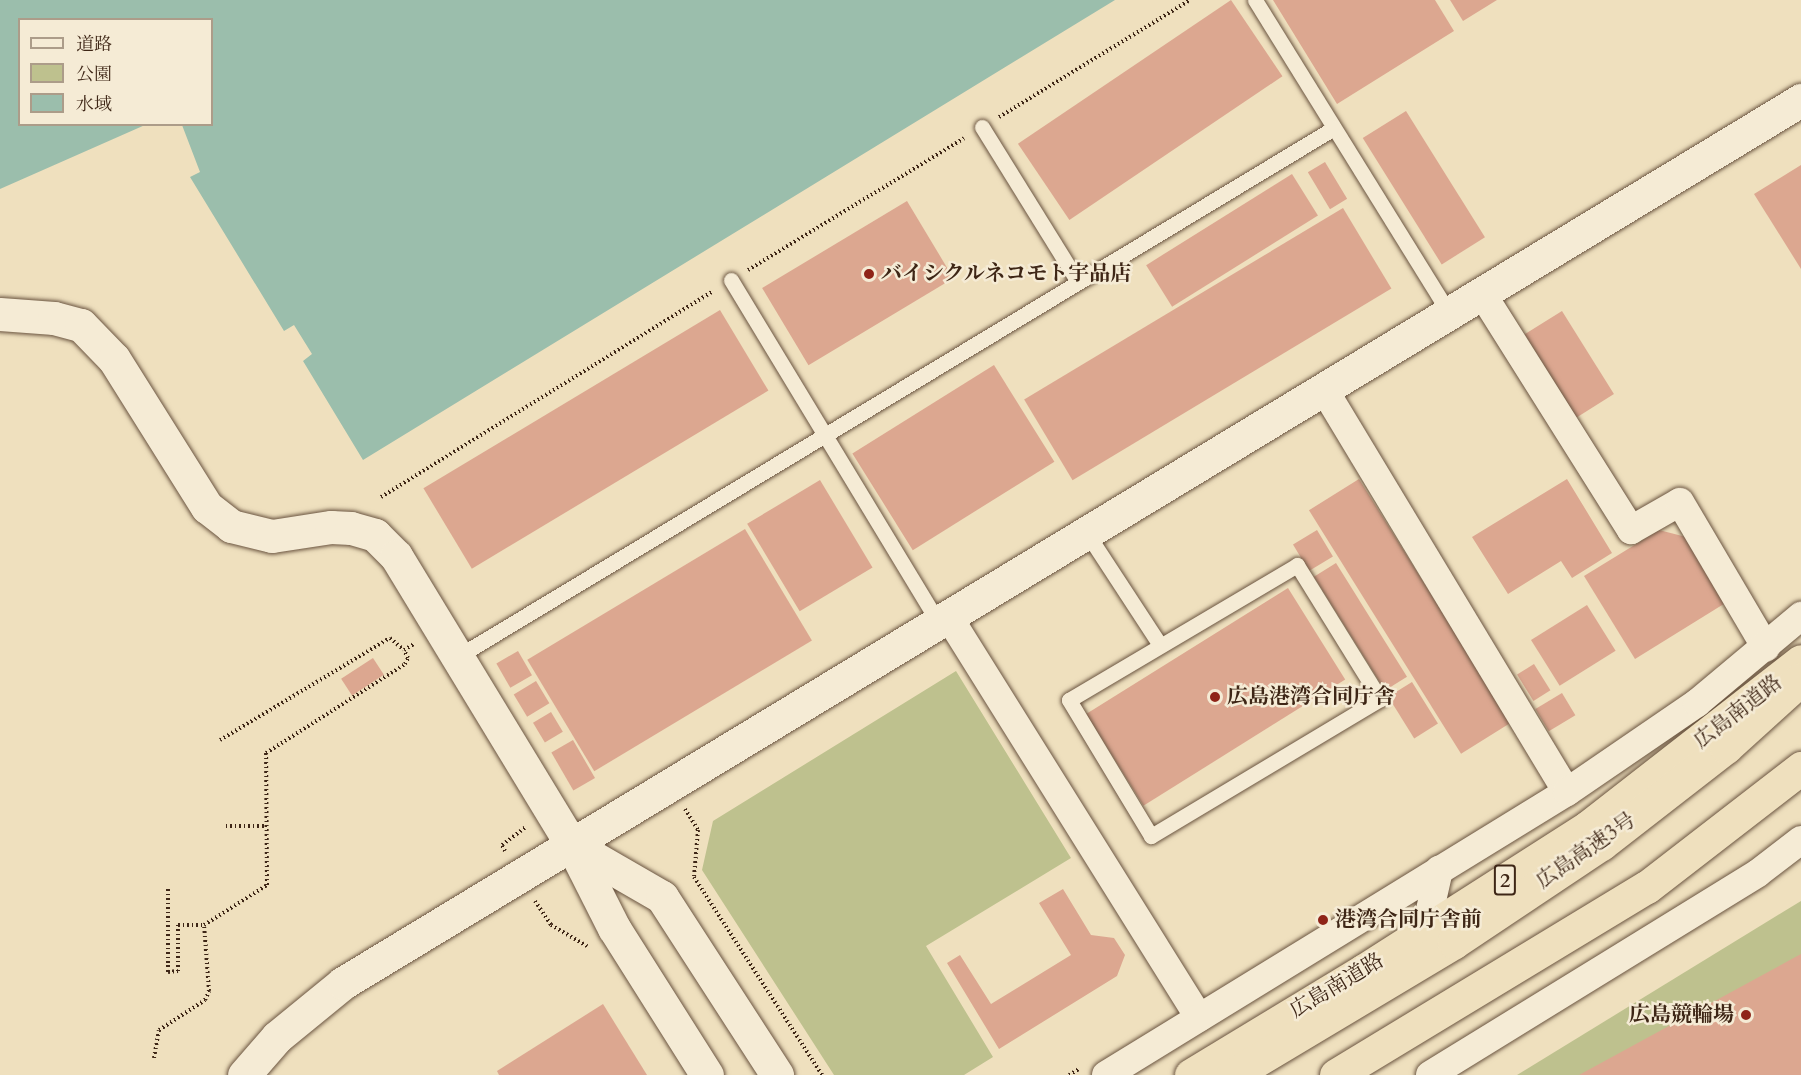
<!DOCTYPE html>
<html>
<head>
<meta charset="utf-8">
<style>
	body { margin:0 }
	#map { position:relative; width:1801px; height:1075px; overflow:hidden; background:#efe0be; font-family:Cardo,"Noto Serif JP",serif }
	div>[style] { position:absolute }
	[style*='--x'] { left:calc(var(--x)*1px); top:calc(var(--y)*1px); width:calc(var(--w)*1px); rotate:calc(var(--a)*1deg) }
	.green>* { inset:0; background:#bec18e }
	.water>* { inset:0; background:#9bbeac }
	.building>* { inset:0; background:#dca790; transform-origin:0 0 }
	.path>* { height:4px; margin-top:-2px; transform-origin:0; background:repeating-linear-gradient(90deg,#3e2616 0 1.5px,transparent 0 4.5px) }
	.roads { filter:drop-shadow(0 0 2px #6a5440) drop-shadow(0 0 2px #6a5440) }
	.service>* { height:15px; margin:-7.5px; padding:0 7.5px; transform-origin:7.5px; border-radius:7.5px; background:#f5ebd5 }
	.minor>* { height:28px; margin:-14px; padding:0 14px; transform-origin:14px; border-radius:14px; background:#f5ebd5 }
	.tertiary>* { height:33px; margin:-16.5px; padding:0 16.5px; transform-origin:16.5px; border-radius:16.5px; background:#f5ebd5 }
	.trunk>* { height:33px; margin:-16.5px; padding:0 16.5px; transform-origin:16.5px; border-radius:16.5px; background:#efe0be }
	.motorway>* { height:33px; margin:-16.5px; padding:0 16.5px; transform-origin:16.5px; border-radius:16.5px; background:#efe0be }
	.dots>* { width:16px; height:16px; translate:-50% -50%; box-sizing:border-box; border:3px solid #f5ebd5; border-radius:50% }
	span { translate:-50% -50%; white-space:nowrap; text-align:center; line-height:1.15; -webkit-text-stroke:5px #f5ebd5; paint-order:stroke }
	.shield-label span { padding:2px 4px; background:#f5ebd5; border:2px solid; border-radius:4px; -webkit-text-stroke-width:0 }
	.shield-label { font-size:20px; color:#3e2616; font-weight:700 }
	.poi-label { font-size:21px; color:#3e2616; font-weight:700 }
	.left { translate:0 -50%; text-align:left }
	.right { translate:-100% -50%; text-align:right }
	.street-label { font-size:21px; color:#3e2616 }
	.legend { position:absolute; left:18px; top:18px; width:195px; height:108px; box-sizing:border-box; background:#f5ebd5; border:2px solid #ac9c89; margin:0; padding:8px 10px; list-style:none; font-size:18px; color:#3e2616 }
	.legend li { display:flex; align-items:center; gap:12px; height:30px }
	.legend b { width:30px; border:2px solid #ac9c89 }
</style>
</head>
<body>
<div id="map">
	<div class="green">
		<i style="clip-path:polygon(956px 671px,1071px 858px,926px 946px,993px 1057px,964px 1075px,834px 1075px,702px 870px,713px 821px)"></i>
		<i style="clip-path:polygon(1801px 901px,1801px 1075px,1517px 1075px)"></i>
	</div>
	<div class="water">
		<i style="clip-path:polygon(0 0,1115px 0,363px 460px,303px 361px,312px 354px,294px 325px,284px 331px,190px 177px,200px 172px,182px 125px,212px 124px,212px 20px,20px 20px,20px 124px,145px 125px,0 189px)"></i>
	</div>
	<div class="building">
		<i style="left:1231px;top:0;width:92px;height:257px;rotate:56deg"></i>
		<i style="clip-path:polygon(1273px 0,1435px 0,1454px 31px,1337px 104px)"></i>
		<i style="clip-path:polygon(1450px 0,1497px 0,1463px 21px)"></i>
		<i style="left:1406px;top:111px;width:149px;height:51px;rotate:58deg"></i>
		<i style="left:1325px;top:162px;width:43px;height:20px;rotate:59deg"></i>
		<i style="clip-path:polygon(1801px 165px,1801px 269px,1754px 194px)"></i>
		<i style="left:1292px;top:174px;width:49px;height:172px;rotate:58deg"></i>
		<i style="left:907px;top:201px;width:90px;height:169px;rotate:59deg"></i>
		<i style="left:1343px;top:208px;width:94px;height:372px;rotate:59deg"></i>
		<i style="left:720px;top:310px;width:94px;height:346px;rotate:59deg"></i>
		<i style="left:1562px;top:311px;width:98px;height:44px;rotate:58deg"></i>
		<i style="left:994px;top:365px;width:114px;height:167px;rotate:58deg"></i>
		<i style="left:1359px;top:479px;width:287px;height:59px;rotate:58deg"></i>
		<i style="clip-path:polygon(1567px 479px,1612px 553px,1572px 578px,1561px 561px,1508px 594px,1472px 537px)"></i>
		<i style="left:820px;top:480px;width:102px;height:85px;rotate:59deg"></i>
		<i style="left:745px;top:529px;width:130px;height:254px;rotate:59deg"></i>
		<i style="left:1317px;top:530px;width:31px;height:28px;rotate:59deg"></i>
		<i style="clip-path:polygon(1659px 530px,1690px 538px,1727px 602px,1635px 659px,1584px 576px)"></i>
		<i style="left:1336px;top:563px;width:134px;height:26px;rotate:58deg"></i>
		<i style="left:1288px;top:588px;width:108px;height:238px;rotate:58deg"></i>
		<i style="left:1587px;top:605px;width:54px;height:66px;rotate:58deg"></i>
		<i style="left:518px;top:651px;width:28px;height:25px;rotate:60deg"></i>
		<i style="left:373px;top:658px;width:20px;height:38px;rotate:57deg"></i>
		<i style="left:1534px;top:664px;width:31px;height:20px;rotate:58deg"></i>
		<i style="left:536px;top:681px;width:26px;height:26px;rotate:59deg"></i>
		<i style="left:1412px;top:682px;width:49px;height:28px;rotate:58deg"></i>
		<i style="left:1562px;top:693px;width:26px;height:31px;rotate:59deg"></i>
		<i style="left:551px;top:712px;width:23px;height:21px;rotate:59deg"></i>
		<i style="left:573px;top:740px;width:44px;height:25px;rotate:60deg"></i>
		<i style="clip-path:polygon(1063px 889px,1091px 935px,1114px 938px,1125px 955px,1117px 976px,999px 1049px,947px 963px,960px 955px,991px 1004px,1071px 955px,1039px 903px)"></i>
		<i style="clip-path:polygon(1801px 954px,1801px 1075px,1579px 1075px)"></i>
		<i style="clip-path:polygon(603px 1004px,647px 1075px,499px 1075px,497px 1071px)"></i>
	</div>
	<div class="path">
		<i style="--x:999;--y:117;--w:224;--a:-31.5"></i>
		<i style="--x:748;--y:270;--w:253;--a:-31.4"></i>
		<i style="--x:381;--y:497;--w:391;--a:-31.8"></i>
		<i style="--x:220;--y:740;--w:198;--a:-31"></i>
		<i style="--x:390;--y:638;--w:18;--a:41"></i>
		<i style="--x:685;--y:809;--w:25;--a:58"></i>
		<i style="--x:698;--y:830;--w:47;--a:94.9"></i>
		<i style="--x:694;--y:877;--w:236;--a:57.1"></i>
		<i style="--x:226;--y:826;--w:40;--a:0"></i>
		<i style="--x:505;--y:851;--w:7;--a:-117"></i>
		<i style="--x:502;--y:845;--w:30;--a:-37"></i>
		<i style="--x:168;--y:889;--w:83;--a:90"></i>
		<i style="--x:168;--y:972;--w:10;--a:-6"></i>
		<i style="--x:178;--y:971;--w:46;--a:-90"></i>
		<i style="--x:178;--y:925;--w:26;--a:0"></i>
		<i style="--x:535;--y:901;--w:29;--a:56"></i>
		<i style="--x:551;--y:925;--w:42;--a:30.3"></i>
		<i style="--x:154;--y:1058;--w:28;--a:-80"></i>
		<i style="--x:159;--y:1030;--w:55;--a:-33.1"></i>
		<i style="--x:205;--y:1000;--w:10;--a:-66"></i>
		<i style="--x:209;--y:991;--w:66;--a:-94.3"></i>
		<i style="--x:204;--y:925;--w:75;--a:-32.4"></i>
		<i style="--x:267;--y:885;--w:132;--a:-90.4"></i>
		<i style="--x:266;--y:753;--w:165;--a:-32.6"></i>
		<i style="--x:405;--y:664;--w:7;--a:-63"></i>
		<i style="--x:408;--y:658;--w:9;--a:-117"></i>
		<i style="--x:404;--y:650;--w:12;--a:-31"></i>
		<i style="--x:1069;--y:1075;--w:12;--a:-31"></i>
	</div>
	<div class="roads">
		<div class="service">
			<i style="--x:1255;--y:0;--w:370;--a:58.2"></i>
			<i style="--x:982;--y:127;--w:182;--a:58.2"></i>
			<i style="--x:731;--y:280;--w:402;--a:58.8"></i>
			<i style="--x:1088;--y:535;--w:131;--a:56.8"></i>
			<i style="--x:1297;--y:565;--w:158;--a:58.2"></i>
			<i style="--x:1380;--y:699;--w:267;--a:149.1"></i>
			<i style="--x:1151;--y:836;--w:159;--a:-121.1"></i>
			<i style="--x:1069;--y:700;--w:265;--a:-30.6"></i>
			<i style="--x:457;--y:657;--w:1024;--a:-31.1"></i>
		</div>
		<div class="minor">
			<i style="--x:1483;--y:295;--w:278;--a:57.8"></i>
			<i style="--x:1631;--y:530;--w:56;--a:-29.7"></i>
			<i style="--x:1680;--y:502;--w:169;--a:59.5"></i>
			<i style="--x:1325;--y:391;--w:468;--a:58.9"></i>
			<i style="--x:950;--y:619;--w:470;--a:58"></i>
			<i style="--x:1425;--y:932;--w:64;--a:-77.3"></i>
			<i style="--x:1106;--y:1075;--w:541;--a:-31.55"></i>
			<i style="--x:1567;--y:792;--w:158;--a:-34.4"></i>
			<i style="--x:1697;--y:703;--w:136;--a:-39.9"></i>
			<i style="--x:1430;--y:1075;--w:385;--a:-31.6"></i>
			<i style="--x:1758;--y:873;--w:54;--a:-37.5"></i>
		</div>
		<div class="tertiary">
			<i style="--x:0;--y:314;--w:54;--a:4.2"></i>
			<i style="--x:54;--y:318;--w:28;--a:15"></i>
			<i style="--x:81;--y:325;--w:47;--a:45.9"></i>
			<i style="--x:114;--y:359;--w:175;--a:57.9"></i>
			<i style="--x:207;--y:507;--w:31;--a:38"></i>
			<i style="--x:231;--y:526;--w:42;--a:13.7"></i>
			<i style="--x:272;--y:536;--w:60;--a:-8.7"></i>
			<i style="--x:331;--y:527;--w:20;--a:3"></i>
			<i style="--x:351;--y:528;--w:25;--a:16"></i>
			<i style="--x:375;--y:535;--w:30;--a:45"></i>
			<i style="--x:396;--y:556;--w:338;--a:58.7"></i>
			<i style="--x:572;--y:845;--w:93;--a:63.2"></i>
			<i style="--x:614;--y:928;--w:174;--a:57.7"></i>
			<i style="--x:572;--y:845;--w:104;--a:30"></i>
			<i style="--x:662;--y:897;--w:212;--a:57.1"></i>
			<i style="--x:244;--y:1075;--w:50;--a:-49"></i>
			<i style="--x:277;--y:1037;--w:85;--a:-39.3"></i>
			<i style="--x:343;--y:983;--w:1705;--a:-31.2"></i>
		</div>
		<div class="trunk">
			<i style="--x:1191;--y:1075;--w:201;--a:-31.2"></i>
			<i style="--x:1363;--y:971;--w:267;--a:-32.6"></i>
			<i style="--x:1588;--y:827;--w:270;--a:-37.9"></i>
			<i style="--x:1336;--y:1075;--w:363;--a:-31.2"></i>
			<i style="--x:1647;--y:887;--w:195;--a:-37.7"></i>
		</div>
		<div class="motorway">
			<i style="--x:1232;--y:1075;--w:259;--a:-30.9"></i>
			<i style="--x:1454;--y:942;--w:177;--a:-33.7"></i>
			<i style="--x:1601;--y:844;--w:158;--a:-37.8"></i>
			<i style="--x:1726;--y:747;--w:101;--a:-42.2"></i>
		</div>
	</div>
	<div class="dots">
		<i style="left:869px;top:274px;background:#8f2418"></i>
		<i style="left:1215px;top:697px;background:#8f2418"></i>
		<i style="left:1323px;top:920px;background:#8f2418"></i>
		<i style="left:1746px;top:1015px;background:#8f2418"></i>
	</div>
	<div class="shield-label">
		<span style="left:1505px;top:880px">2</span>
	</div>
	<div class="poi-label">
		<span class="left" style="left:881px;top:274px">バイシクルネコモト宇品店</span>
		<span class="left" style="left:1227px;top:697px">広島港湾合同庁舎</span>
		<span class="left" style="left:1335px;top:920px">港湾合同庁舎前</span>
		<span class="right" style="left:1734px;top:1015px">広島競輪場</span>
	</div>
	<div class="street-label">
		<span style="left:1738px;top:712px;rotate:-38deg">広島南道路</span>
		<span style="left:1586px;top:851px;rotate:-35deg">広島高速3号</span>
		<span style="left:1337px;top:986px;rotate:-31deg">広島南道路</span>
	</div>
	<ul class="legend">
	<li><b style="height:8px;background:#f5ebd5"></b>道路</li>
	<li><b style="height:16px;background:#bec18e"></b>公園</li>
	<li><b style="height:16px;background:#9bbeac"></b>水域</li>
	</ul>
</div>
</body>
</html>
